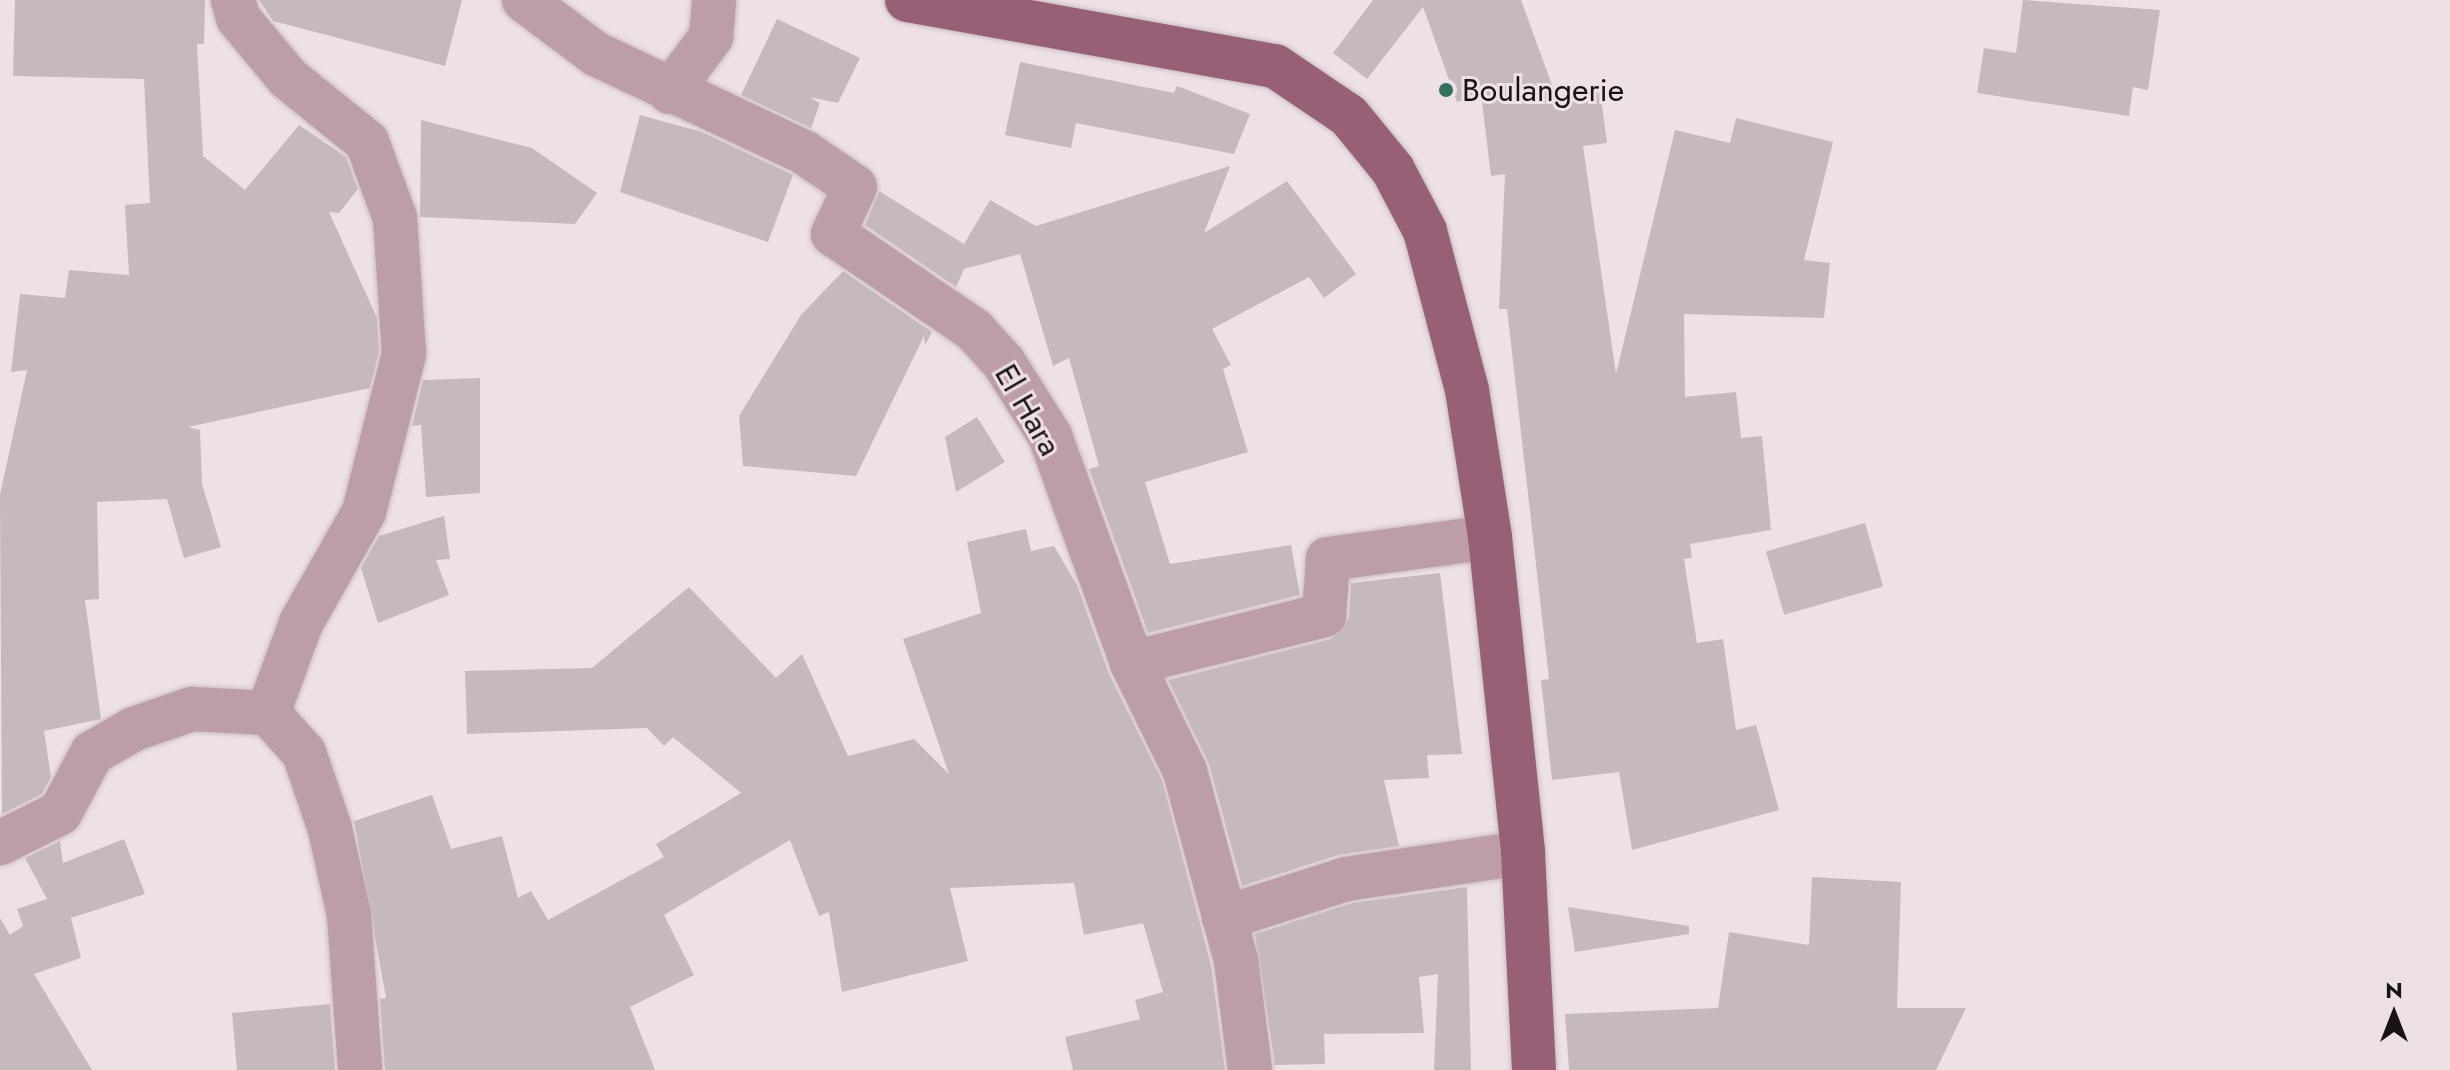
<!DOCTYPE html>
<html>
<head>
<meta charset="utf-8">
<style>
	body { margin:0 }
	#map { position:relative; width:2450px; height:1070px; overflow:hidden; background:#eee1e5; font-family:Jost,sans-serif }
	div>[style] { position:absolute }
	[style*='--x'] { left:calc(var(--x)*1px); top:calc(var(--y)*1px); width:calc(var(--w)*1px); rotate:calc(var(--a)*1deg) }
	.building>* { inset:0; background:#c6b9be; transform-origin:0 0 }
	.roads { filter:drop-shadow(0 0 2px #c7bcc0) drop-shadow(0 0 2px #c7bcc0) }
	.minor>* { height:44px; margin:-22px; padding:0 22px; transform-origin:22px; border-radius:22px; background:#bc9da8 }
	.major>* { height:44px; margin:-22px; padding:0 22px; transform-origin:22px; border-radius:22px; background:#976076 }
	.dots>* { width:22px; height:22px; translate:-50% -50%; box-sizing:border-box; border:4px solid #eee1e5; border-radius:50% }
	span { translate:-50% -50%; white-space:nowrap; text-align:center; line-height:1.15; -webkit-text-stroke:6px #eee1e5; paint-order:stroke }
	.poi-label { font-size:32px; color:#181415 }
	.left { translate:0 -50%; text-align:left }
	.street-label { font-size:32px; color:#181415 }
	.north { position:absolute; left:2354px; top:974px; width:80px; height:80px; -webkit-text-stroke:6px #eee1e5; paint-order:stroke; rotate:0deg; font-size:22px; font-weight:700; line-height:32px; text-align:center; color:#181415 }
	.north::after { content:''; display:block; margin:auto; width:28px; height:36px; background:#181415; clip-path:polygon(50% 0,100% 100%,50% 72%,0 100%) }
</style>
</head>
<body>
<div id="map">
	<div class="building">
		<i style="clip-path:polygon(15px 0,205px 0,204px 44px,197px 44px,203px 156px,245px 190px,299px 125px,346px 157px,358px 189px,339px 213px,329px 212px,377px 318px,379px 352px,370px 388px,188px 427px,200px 430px,202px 484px,221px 547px,184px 558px,167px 499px,97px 502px,99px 599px,85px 600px,101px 719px,44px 731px,51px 777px,42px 794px,2px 814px,0 495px,27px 370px,11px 372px,20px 294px,65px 298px,69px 270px,129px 275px,125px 205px,150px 203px,144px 79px,13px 76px)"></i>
		<i style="clip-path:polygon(259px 0,462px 0,445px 66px,273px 21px)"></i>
		<i style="clip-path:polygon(1373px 0,1521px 0,1556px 96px,1600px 90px,1607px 143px,1583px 146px,1616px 374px,1675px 130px,1730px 143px,1736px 118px,1833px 142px,1804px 260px,1830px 263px,1824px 318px,1684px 314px,1685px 397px,1736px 392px,1741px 438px,1762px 436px,1771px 530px,1690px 544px,1692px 558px,1684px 559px,1697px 643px,1723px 639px,1736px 730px,1756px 725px,1779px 810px,1632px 850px,1619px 772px,1552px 780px,1541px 680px,1549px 679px,1507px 309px,1499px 309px,1505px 174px,1491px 176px,1481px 94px,1457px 102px,1423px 7px,1367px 79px,1333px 53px)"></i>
		<i style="clip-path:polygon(2023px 0,2160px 10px,2148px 90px,2133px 87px,2129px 116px,1977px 93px,1984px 48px,2016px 53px)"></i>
		<i style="clip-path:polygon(777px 19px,860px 58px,838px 103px,809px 97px,820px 103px,811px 128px,741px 95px)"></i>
		<i style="clip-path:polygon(1020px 62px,1174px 93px,1177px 86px,1250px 114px,1234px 154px,1076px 123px,1071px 148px,1005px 135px)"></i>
		<i style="clip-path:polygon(640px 115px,702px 132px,793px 175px,768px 242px,620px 192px)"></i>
		<i style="clip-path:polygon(421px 120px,532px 148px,597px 193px,575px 224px,420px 217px)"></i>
		<i style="clip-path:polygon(1230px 166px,1204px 233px,1287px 181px,1356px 274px,1324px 298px,1309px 277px,1212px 329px,1231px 365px,1223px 369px,1248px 452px,1145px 482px,1170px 564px,1291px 545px,1300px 595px,1148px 633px,1089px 469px,1099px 466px,1069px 358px,1053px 366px,1020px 254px,964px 269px,956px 287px,865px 225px,879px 191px,964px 244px,990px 200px,1036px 226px)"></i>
		<i style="clip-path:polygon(843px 271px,932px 332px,925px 345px,924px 336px,856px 476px,743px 466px,739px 416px,801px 315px)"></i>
		<i style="clip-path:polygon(480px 378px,480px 493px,426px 497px,421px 425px,412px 426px,423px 380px)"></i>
		<i style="clip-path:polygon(977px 417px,1005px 462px,956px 492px,945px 437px)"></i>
		<i style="clip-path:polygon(444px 516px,450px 559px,436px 560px,449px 595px,378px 623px,361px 568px,379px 536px)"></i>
		<i style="left:1865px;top:523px;width:66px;height:103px;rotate:74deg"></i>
		<i style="clip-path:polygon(1026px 529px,1031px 551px,1054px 546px,1077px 585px,1109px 674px,1162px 780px,1211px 965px,1225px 1070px,1073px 1070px,1065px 1037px,1140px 1019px,1135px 1000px,1163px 992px,1143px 923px,1084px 935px,1074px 883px,950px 888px,968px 961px,842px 992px,829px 912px,819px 916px,790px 840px,664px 915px,694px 975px,630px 1007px,655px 1070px,385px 1070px,380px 999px,386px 998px,354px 821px,432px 795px,451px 849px,502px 836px,518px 898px,531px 891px,548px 920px,664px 857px,656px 844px,741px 793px,673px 737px,664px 746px,647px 728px,467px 734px,465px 671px,592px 668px,689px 587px,776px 678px,802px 654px,848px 756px,914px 739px,949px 774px,903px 639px,981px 613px,967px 542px)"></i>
		<i style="clip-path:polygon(1440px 573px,1462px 754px,1427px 755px,1429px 778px,1384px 780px,1399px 846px,1338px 855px,1242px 886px,1209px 764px,1168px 680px,1331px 639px,1349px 618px,1351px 583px)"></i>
		<i style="clip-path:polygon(124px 839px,145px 894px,71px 918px,81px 958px,34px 974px,92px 1070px,0 1070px,0 918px,10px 935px,23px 926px,17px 909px,47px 899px,25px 858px,60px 841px,63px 863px)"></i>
		<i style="clip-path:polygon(1812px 877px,1901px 882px,1897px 1008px,1966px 1008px,1936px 1070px,1569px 1070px,1565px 1014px,1718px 1008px,1729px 932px,1809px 945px)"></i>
		<i style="clip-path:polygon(1467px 887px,1471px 1070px,1434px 1070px,1438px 974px,1419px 977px,1424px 1033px,1324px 1034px,1325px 1064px,1275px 1065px,1255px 934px,1352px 903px)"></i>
		<i style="clip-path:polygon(1568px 907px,1689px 926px,1689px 934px,1575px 952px)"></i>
		<i style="clip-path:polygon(330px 1004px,335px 1070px,237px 1070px,232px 1013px)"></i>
	</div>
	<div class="roads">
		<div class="minor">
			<i style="--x:233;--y:0;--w:19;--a:74"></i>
			<i style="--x:238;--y:18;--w:78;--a:50.2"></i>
			<i style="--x:288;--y:78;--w:102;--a:39"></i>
			<i style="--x:367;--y:142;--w:81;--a:69.8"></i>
			<i style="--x:395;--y:218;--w:136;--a:86.2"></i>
			<i style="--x:404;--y:354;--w:163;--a:104.2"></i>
			<i style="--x:364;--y:512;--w:128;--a:119.6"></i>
			<i style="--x:301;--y:623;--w:96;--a:110.1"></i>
			<i style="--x:524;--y:0;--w:90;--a:36.9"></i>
			<i style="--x:596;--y:54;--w:231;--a:25.3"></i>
			<i style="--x:805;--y:153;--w:60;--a:34.2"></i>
			<i style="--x:855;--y:187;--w:52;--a:115.1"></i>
			<i style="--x:833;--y:234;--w:171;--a:34.2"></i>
			<i style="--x:974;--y:330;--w:45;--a:47.7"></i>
			<i style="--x:1004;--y:363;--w:86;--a:57.8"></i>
			<i style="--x:1050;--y:436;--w:241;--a:70.1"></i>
			<i style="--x:1132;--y:663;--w:120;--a:63.9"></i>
			<i style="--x:1185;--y:771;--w:196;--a:74.9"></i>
			<i style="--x:1236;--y:960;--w:111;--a:82.7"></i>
			<i style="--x:670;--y:92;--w:69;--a:-53.3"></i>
			<i style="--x:711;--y:37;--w:37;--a:-85"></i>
			<i style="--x:1132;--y:663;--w:198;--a:-14"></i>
			<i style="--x:1324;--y:615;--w:56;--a:-85.9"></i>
			<i style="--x:1328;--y:559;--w:163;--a:-7.7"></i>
			<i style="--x:0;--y:843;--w:67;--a:-26.6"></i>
			<i style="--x:60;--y:813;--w:68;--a:-61.9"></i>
			<i style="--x:92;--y:753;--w:48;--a:-29.7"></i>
			<i style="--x:134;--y:729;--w:61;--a:-19"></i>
			<i style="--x:192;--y:709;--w:76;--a:3"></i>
			<i style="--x:268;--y:713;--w:54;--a:48"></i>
			<i style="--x:304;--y:753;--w:80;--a:71.1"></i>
			<i style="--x:330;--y:829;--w:88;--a:77.5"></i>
			<i style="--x:349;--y:915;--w:155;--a:85.9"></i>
			<i style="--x:1224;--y:918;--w:128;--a:-17.7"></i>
			<i style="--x:1346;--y:879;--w:179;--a:-8.4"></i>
		</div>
		<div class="major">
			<i style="--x:907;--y:0;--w:374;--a:10.2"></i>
			<i style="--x:1275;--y:66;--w:89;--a:34"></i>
			<i style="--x:1349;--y:116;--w:70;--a:50.8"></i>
			<i style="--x:1393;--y:170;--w:69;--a:62.3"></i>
			<i style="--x:1425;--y:231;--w:164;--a:75.2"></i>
			<i style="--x:1467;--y:390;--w:149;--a:81.1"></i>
			<i style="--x:1490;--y:537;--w:318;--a:84"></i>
			<i style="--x:1523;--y:853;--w:217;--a:87.1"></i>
		</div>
	</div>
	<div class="dots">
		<i style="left:1446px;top:90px;background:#317261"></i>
	</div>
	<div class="poi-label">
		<span class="left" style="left:1462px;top:90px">Boulangerie</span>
	</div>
	<div class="street-label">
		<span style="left:1028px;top:410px;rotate:60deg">El Hara</span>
	</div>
	<div class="north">N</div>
</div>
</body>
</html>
